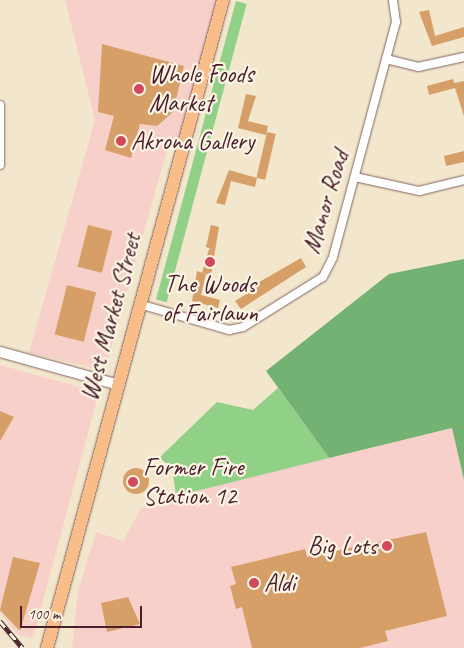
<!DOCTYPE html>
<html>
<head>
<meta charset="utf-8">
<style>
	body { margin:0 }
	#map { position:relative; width:464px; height:648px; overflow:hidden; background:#f2e7cc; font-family:Caveat,sans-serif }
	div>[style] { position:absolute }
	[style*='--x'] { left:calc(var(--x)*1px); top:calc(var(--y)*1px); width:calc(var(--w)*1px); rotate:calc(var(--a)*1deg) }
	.built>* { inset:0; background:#f7d0ca }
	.green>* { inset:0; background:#90d087; transform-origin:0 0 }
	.forest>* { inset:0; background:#74b274 }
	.building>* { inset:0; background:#d69f67; transform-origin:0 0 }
	.round { border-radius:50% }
	.roads { filter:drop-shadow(0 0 1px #856563) drop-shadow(0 0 1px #856563) }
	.minor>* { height:8px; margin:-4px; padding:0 4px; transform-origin:4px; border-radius:4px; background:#fff }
	.tertiary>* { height:10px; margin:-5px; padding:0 5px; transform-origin:5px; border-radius:5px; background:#fff }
	.primary>* { height:12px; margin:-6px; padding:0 6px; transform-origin:6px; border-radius:6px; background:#f8bd89 }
	.rail>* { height:4.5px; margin-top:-2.25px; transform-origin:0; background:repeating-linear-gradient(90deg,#fcf5e5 0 8px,#4a1f2b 0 16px); box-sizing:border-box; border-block:1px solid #4a1f2b }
	.dots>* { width:14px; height:14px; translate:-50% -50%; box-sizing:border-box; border:2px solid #fcf5e5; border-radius:50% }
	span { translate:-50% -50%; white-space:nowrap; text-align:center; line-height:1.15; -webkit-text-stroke:4.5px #fcf5e5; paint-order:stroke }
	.poi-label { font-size:25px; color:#4a1f2b }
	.left { translate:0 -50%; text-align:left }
	.right { translate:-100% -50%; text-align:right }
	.street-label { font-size:25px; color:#4a1f2b }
	.scale { position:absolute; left:20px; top:606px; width:122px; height:22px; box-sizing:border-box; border:2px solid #4a1f2b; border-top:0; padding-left:6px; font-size:15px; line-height:18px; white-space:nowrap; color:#4a1f2b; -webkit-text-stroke:4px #fcf5e5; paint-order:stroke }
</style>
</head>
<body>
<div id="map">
	<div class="built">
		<i style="clip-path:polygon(65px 0,223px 0,183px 142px,170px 139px,106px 366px,98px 369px,29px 353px,95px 120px)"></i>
		<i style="clip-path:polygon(0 365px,94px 391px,97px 399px,33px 638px,18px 635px,0 613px)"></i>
		<i style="clip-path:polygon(453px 428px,464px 480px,464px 648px,72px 648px,78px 591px,96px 532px,123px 541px,140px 510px,152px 501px)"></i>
	</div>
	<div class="green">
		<i style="left:236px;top:1px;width:11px;height:309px;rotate:15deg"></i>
		<i style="clip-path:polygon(278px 388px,329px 458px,176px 496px,172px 467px,159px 458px,217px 402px,253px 410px)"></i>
	</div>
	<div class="forest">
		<i style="clip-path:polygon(464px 259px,464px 480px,452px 428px,329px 458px,266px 371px,389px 274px)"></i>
	</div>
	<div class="building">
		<i style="clip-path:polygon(429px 10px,435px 36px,464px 27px,464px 37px,432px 46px,419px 12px)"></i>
		<i style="clip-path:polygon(102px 44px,184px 66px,173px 112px,157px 126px,140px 124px,131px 158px,105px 150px,114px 116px,98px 112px)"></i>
		<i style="clip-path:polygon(453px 79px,454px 83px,464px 81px,464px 116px,455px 88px,429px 95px,427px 86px)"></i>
		<i style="clip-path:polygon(246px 94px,256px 96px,248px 121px,268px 126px,266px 135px,238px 128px)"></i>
		<i style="left:267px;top:132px;width:9px;height:47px;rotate:13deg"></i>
		<i style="clip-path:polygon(464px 151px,464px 162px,446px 166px,444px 156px)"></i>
		<i style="clip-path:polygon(229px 170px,257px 178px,255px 187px,231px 181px,225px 205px,216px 203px)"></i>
		<i style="left:88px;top:225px;width:25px;height:43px;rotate:14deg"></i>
		<i style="clip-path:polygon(211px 225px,219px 227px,211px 275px,202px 273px,209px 249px,213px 250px,206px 247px)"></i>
		<i style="clip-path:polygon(301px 258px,306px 267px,241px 309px,235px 301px,256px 288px,254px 285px)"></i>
		<i style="clip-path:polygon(197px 271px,206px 274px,201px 295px,220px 300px,218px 308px,192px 301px)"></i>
		<i style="left:67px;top:285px;width:30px;height:51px;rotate:14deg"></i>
		<i style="clip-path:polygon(0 411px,14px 417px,0 441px)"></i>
		<i class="round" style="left:123px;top:468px;width:26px;height:26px"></i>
		<i style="clip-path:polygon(426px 532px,447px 616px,385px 631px,388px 641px,360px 648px,252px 648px,242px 607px,236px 609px,230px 586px,236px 584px,231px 567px,305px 549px,307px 557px)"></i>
		<i style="clip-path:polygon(13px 557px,40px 563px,20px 631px,0 610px)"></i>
		<i style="clip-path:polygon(128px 597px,140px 624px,107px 632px,101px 603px)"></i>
	</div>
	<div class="roads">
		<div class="minor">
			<i style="--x:386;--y:59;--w:33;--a:14"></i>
			<i style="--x:418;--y:67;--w:47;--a:-12.3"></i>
			<i style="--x:0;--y:105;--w:60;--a:90"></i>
			<i style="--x:355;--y:177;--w:66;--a:12.3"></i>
			<i style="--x:419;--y:191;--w:46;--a:-13.7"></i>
			<i style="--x:139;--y:304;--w:94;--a:16.1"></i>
			<i style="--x:229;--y:330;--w:14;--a:-12"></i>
			<i style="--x:243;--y:327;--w:94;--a:-32"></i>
			<i style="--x:323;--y:277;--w:22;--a:-63"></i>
			<i style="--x:333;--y:257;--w:243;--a:-75"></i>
			<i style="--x:396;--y:22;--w:22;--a:-98"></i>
		</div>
		<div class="tertiary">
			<i style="--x:0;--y:352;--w:119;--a:15.5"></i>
		</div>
		<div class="primary">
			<i style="--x:47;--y:648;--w:671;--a:-74.8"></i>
		</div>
	</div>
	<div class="rail">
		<i style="--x:0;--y:621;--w:35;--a:50"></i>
	</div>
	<div class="dots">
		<i style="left:139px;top:89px;background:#d1495b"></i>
		<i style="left:121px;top:141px;background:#d1495b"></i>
		<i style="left:210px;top:262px;background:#d1495b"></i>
		<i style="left:133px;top:482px;background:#d1495b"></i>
		<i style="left:387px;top:546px;background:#d1495b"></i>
		<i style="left:254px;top:583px;background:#d1495b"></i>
	</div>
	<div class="poi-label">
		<span class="left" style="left:149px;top:89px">Whole Foods<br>Market</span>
		<span class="left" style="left:131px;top:141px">Akrona Gallery</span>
		<span style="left:210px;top:299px">The Woods<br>of Fairlawn</span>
		<span class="left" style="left:143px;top:482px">Former Fire<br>Station 12</span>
		<span class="right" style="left:377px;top:546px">Big Lots</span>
		<span class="left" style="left:264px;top:583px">Aldi</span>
	</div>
	<div class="street-label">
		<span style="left:326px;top:202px;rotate:-73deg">Manor Road</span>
		<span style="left:111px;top:317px;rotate:-75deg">West Market Street</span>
	</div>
	<div class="scale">100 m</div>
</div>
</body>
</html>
